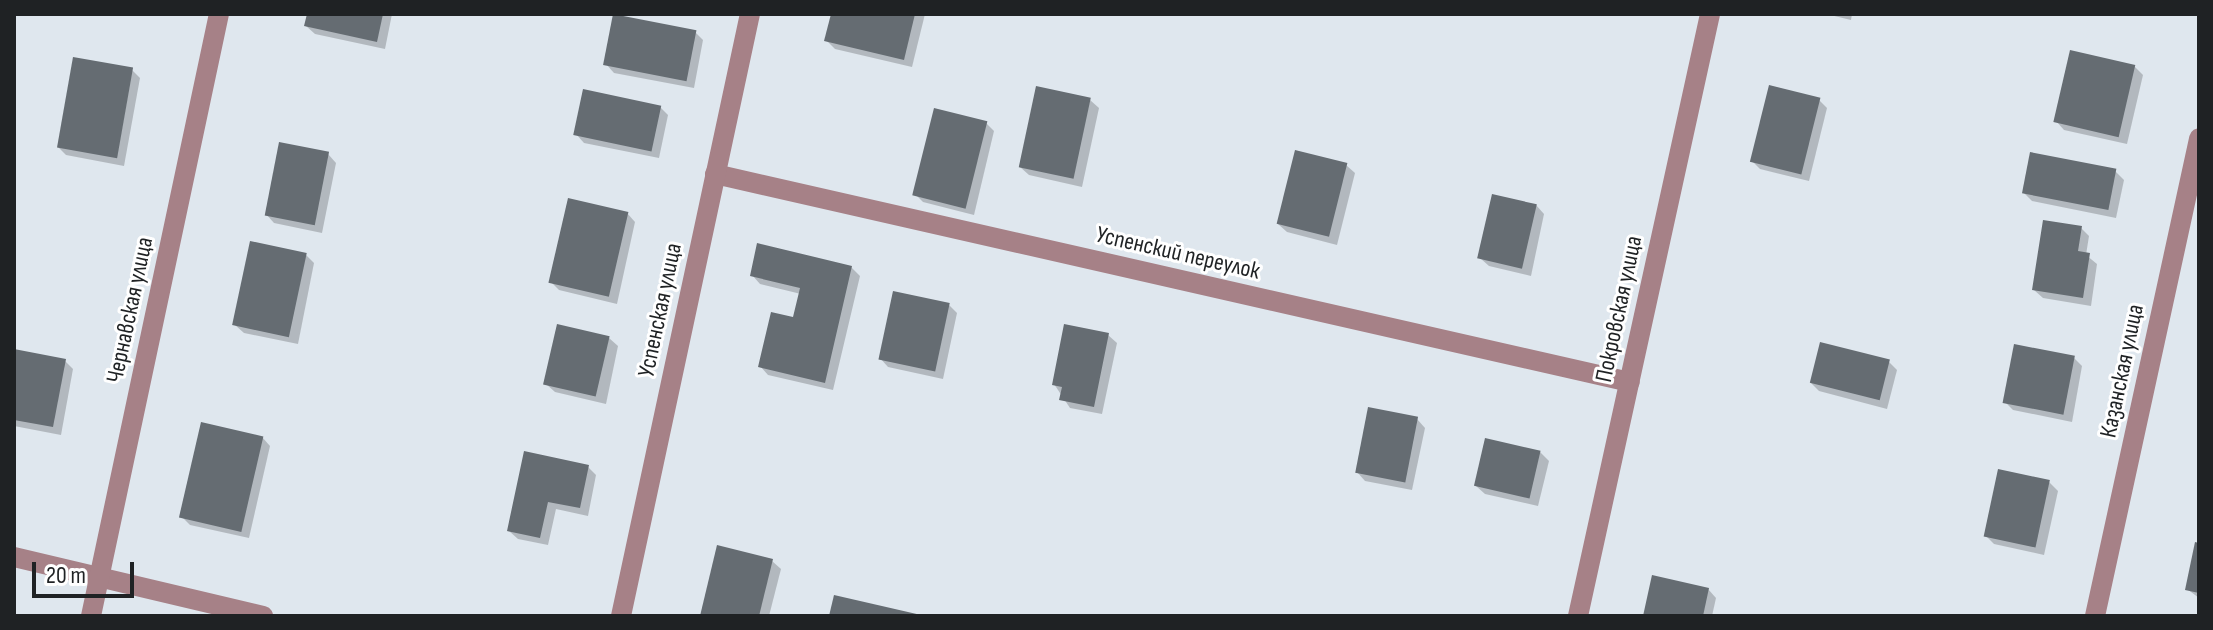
<!DOCTYPE html>
<html>
<head>
<meta charset="utf-8">
<style>
	body { margin:0 }
	#map { position:relative; width:2213px; height:630px; overflow:hidden; background:#dfe7ee; font-family:"Sofia Sans Condensed",sans-serif }
	div>[style] { position:absolute }
	[style*='--x'] { left:calc(var(--x)*1px); top:calc(var(--y)*1px); width:calc(var(--w)*1px); rotate:calc(var(--a)*1deg) }
	.shadow>* { inset:0; background:#0003 }
	.building>* { inset:0; background:#656c72; transform-origin:0 0 }
	.minor>* { height:20px; margin:-10px; padding:0 10px; transform-origin:10px; border-radius:10px; background:#a68187 }
	span { translate:-50% -50%; white-space:nowrap; text-align:center; line-height:1.15; -webkit-text-stroke:6px #fff; paint-order:stroke }
	.street-label { font-size:24px; color:#1f2224 }
	.frame { position:absolute; inset:0; border:16px solid #1f2224; pointer-events:none }
	.scale { position:absolute; left:32px; top:562px; width:102px; height:36px; box-sizing:border-box; border:4px solid #1f2224; border-top:0; padding-left:10px; font-size:24px; line-height:28px; white-space:nowrap; color:#1f2224; -webkit-text-stroke:6px #fff; paint-order:stroke }
</style>
</head>
<body>
<div id="map">
	<div class="shadow">
		<i style="clip-path:polygon(309px 14px,392px 14px,385px 49px,315px 34px,306px 26px)"></i>
		<i style="clip-path:polygon(833px 14px,925px 14px,912px 67px,835px 49px,826px 40px)"></i>
		<i style="clip-path:polygon(1826px 14px,1852px 14px,1851px 20px)"></i>
		<i style="clip-path:polygon(695px 32px,703px 40px,694px 88px,614px 73px,606px 64px)"></i>
		<i style="clip-path:polygon(2134px 66px,2143px 75px,2127px 144px,2064px 130px,2056px 121px)"></i>
		<i style="clip-path:polygon(132px 70px,140px 78px,124px 166px,66px 155px,58px 147px)"></i>
		<i style="clip-path:polygon(1090px 100px,1099px 108px,1082px 187px,1029px 175px,1020px 167px)"></i>
		<i style="clip-path:polygon(1819px 100px,1827px 108px,1809px 181px,1760px 169px,1752px 161px)"></i>
		<i style="clip-path:polygon(660px 107px,668px 115px,659px 158px,584px 143px,576px 134px)"></i>
		<i style="clip-path:polygon(986px 123px,994px 131px,974px 215px,923px 202px,915px 194px)"></i>
		<i style="clip-path:polygon(328px 154px,336px 163px,322px 233px,274px 223px,266px 214px)"></i>
		<i style="clip-path:polygon(1346px 165px,1355px 173px,1337px 245px,1287px 232px,1278px 224px)"></i>
		<i style="clip-path:polygon(2115px 171px,2124px 180px,2116px 218px,2032px 201px,2024px 193px)"></i>
		<i style="clip-path:polygon(1536px 205px,1544px 214px,1531px 276px,1489px 266px,1480px 258px)"></i>
		<i style="clip-path:polygon(627px 213px,635px 222px,617px 304px,559px 290px,551px 282px)"></i>
		<i style="clip-path:polygon(2081px 228px,2089px 236px,2086px 255px,2097px 264px,2091px 306px,2043px 298px,2034px 290px)"></i>
		<i style="clip-path:polygon(306px 255px,314px 263px,298px 344px,244px 333px,235px 325px)"></i>
		<i style="clip-path:polygon(851px 267px,860px 276px,833px 390px,768px 375px,760px 366px,795px 320px,801px 294px,760px 284px,752px 275px)"></i>
		<i style="clip-path:polygon(949px 305px,957px 313px,943px 379px,888px 367px,880px 358px)"></i>
		<i style="clip-path:polygon(1108px 335px,1117px 343px,1102px 414px,1070px 408px,1054px 384px)"></i>
		<i style="clip-path:polygon(609px 338px,618px 346px,606px 404px,555px 392px,546px 384px)"></i>
		<i style="clip-path:polygon(14px 351px,65px 361px,73px 369px,61px 435px,14px 426px)"></i>
		<i style="clip-path:polygon(2074px 358px,2082px 366px,2072px 422px,2013px 410px,2005px 402px)"></i>
		<i style="clip-path:polygon(1889px 362px,1897px 370px,1887px 409px,1819px 391px,1811px 383px)"></i>
		<i style="clip-path:polygon(1417px 419px,1425px 428px,1412px 490px,1365px 481px,1357px 472px)"></i>
		<i style="clip-path:polygon(262px 437px,270px 446px,249px 538px,190px 525px,182px 517px)"></i>
		<i style="clip-path:polygon(1540px 452px,1549px 461px,1538px 506px,1485px 494px,1476px 486px)"></i>
		<i style="clip-path:polygon(588px 467px,596px 475px,588px 516px,556px 509px,548px 545px,518px 539px,509px 531px)"></i>
		<i style="clip-path:polygon(2049px 482px,2058px 491px,2044px 555px,1994px 544px,1986px 536px)"></i>
		<i style="clip-path:polygon(2199px 545px,2199px 598px,2187px 589px)"></i>
		<i style="clip-path:polygon(772px 561px,781px 569px,769px 616px,702px 616px)"></i>
		<i style="clip-path:polygon(1708px 589px,1716px 598px,1712px 616px,1645px 616px)"></i>
	</div>
	<div class="building">
		<i style="clip-path:polygon(307px 14px,383px 14px,377px 42px,304px 26px)"></i>
		<i style="left:613px;top:14px;width:85px;height:52px;rotate:11deg"></i>
		<i style="clip-path:polygon(831px 14px,915px 14px,904px 60px,824px 41px)"></i>
		<i style="left:2070px;top:50px;width:67px;height:74px;rotate:13deg"></i>
		<i style="left:73px;top:57px;width:61px;height:92px;rotate:10deg"></i>
		<i style="left:1769px;top:85px;width:53px;height:79px;rotate:14deg"></i>
		<i style="left:1036px;top:86px;width:56px;height:83px;rotate:12deg"></i>
		<i style="left:583px;top:89px;width:80px;height:47px;rotate:12deg"></i>
		<i style="left:934px;top:108px;width:55px;height:90px;rotate:14deg"></i>
		<i style="left:279px;top:142px;width:51px;height:75px;rotate:11deg"></i>
		<i style="left:1295px;top:150px;width:54px;height:76px;rotate:14deg"></i>
		<i style="left:2030px;top:152px;width:88px;height:42px;rotate:11deg"></i>
		<i style="left:1492px;top:194px;width:46px;height:66px;rotate:13deg"></i>
		<i style="left:568px;top:198px;width:62px;height:87px;rotate:13deg"></i>
		<i style="clip-path:polygon(2043px 220px,2082px 226px,2078px 251px,2090px 253px,2083px 298px,2032px 290px)"></i>
		<i style="left:250px;top:241px;width:58px;height:86px;rotate:12deg"></i>
		<i style="clip-path:polygon(757px 243px,852px 266px,825px 383px,758px 367px,771px 312px,793px 317px,800px 288px,750px 276px)"></i>
		<i style="left:893px;top:291px;width:58px;height:70px;rotate:12deg"></i>
		<i style="left:557px;top:324px;width:54px;height:62px;rotate:13deg"></i>
		<i style="clip-path:polygon(1064px 324px,1109px 333px,1094px 407px,1059px 400px,1062px 387px,1052px 385px)"></i>
		<i style="left:1820px;top:342px;width:72px;height:42px;rotate:14deg"></i>
		<i style="left:2014px;top:344px;width:62px;height:60px;rotate:11deg"></i>
		<i style="clip-path:polygon(14px 349px,66px 359px,53px 427px,14px 420px)"></i>
		<i style="left:1368px;top:407px;width:51px;height:67px;rotate:11deg"></i>
		<i style="left:201px;top:422px;width:64px;height:98px;rotate:13deg"></i>
		<i style="left:1485px;top:438px;width:57px;height:49px;rotate:13deg"></i>
		<i style="clip-path:polygon(524px 451px,589px 465px,580px 508px,548px 502px,540px 538px,507px 531px)"></i>
		<i style="left:1998px;top:469px;width:53px;height:69px;rotate:12deg"></i>
		<i style="clip-path:polygon(2195px 542px,2199px 543px,2199px 593px,2185px 590px)"></i>
		<i style="clip-path:polygon(717px 545px,773px 559px,759px 616px,700px 616px)"></i>
		<i style="clip-path:polygon(1652px 575px,1709px 588px,1703px 616px,1643px 616px)"></i>
		<i style="clip-path:polygon(834px 595px,921px 615px,921px 616px,829px 616px)"></i>
	</div>
	<div class="minor">
		<i style="--x:715;--y:174;--w:938;--a:12.81"></i>
		<i style="--x:14;--y:557;--w:256;--a:13.3"></i>
		<i style="--x:91;--y:616;--w:615;--a:-78"></i>
		<i style="--x:621;--y:616;--w:616;--a:-77.91"></i>
		<i style="--x:1578;--y:616;--w:616;--a:-77.63"></i>
		<i style="--x:2095;--y:616;--w:489;--a:-77.7"></i>
	</div>
	<div class="street-label">
		<span style="left:1178px;top:253px;rotate:13deg">Успенский переулок</span>
		<span style="left:1619px;top:309px;rotate:-78deg">Покровская улица</span>
		<span style="left:130px;top:310px;rotate:-78deg">Чернавская улица</span>
		<span style="left:660px;top:310px;rotate:-78deg">Успенская улица</span>
		<span style="left:2122px;top:371px;rotate:-78deg">Казанская улица</span>
	</div>
	<div class="frame"></div>
	<div class="scale">20 m</div>
</div>
</body>
</html>
